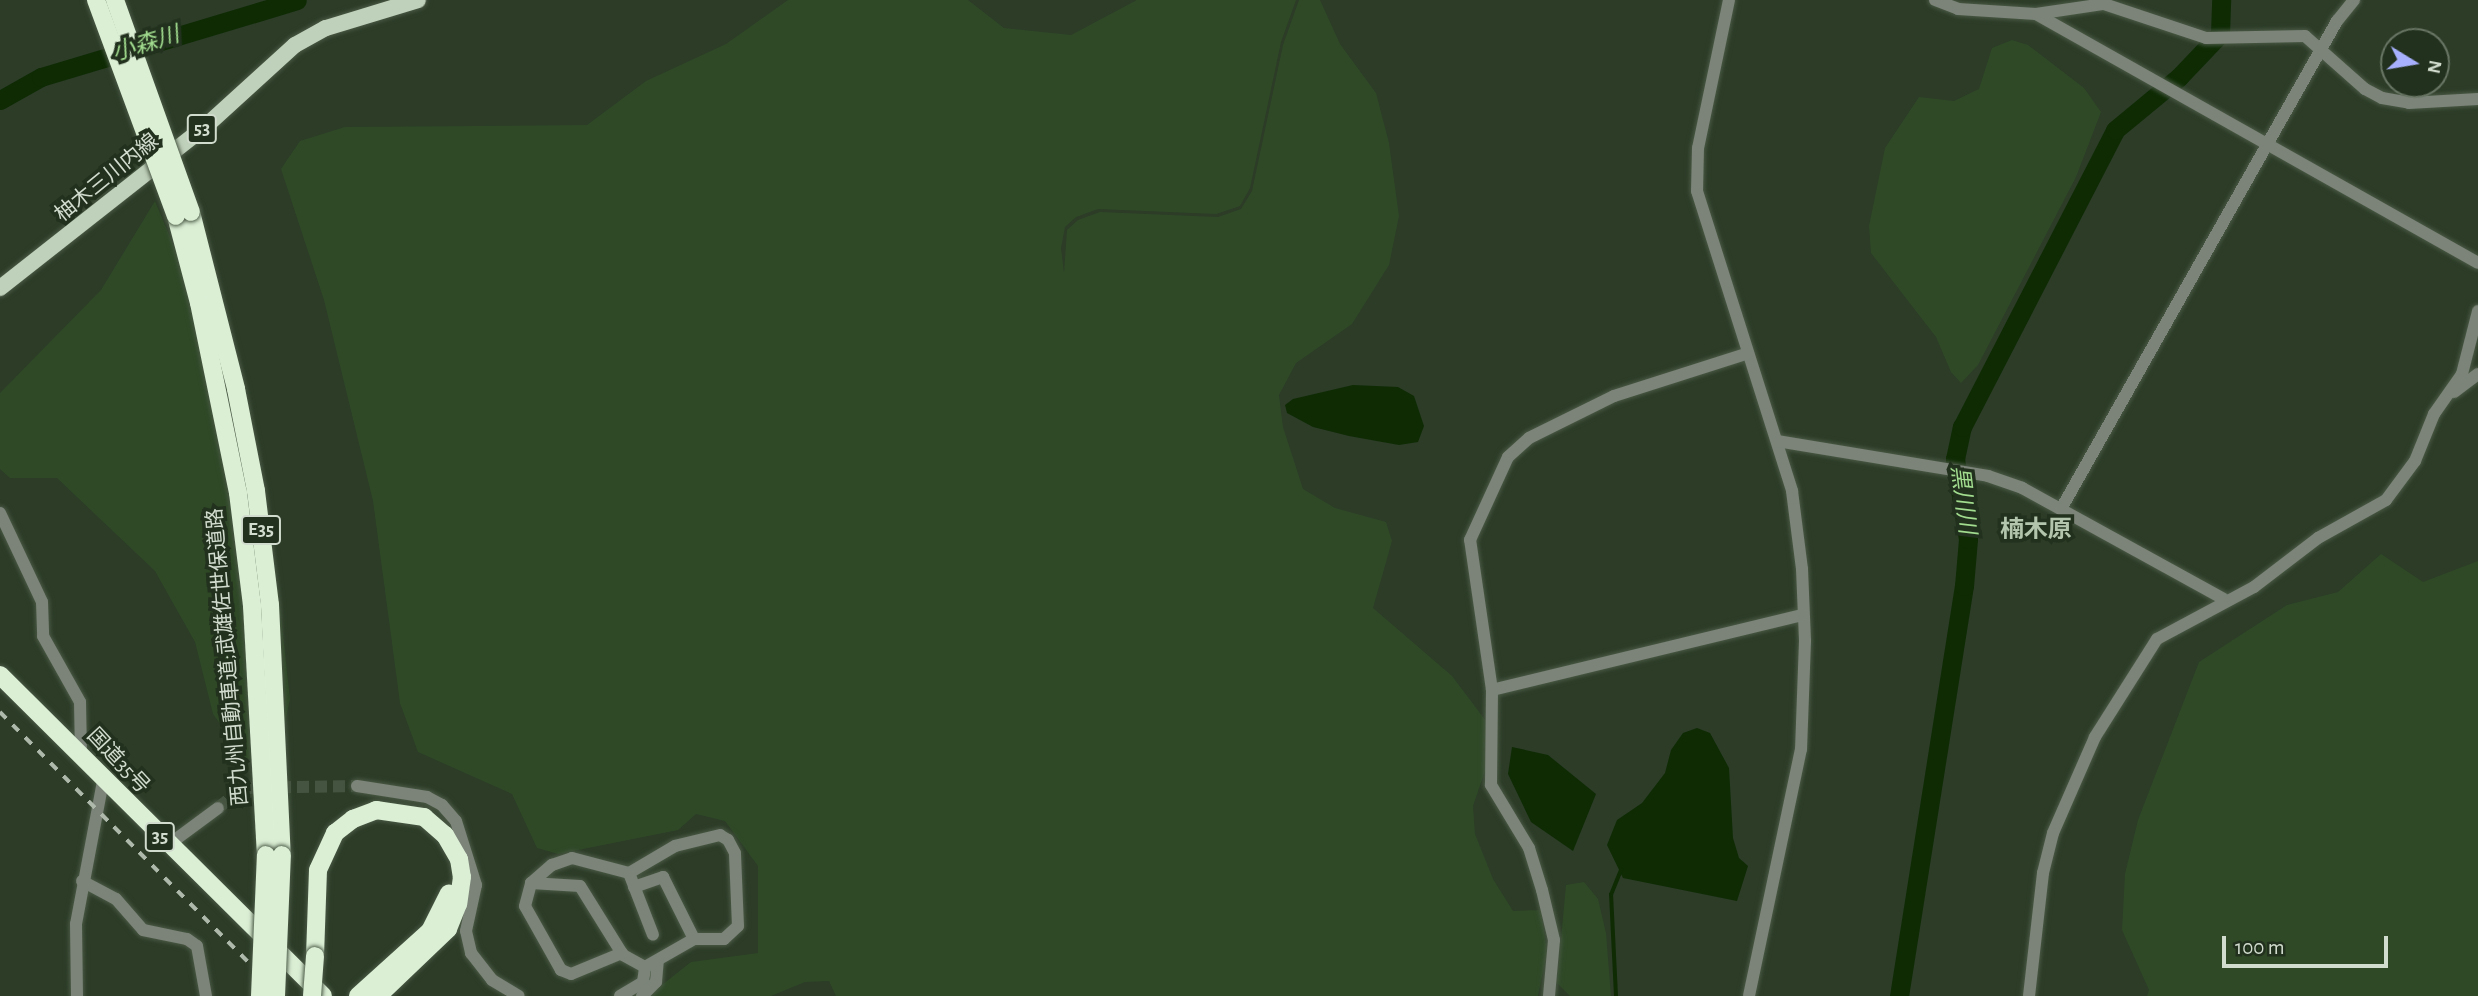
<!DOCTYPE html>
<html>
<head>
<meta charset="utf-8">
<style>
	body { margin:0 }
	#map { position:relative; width:2478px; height:996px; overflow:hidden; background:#2c3c27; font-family:"Alegreya Sans","Noto Sans JP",sans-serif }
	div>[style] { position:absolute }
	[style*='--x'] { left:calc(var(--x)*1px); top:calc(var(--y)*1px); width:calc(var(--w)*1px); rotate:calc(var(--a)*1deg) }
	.green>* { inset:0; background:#2f4927 }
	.water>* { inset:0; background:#0e2b04 }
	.stream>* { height:3.5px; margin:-1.75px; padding:0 1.75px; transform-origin:1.75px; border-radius:1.75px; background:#0e2b04 }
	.river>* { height:19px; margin:-9.5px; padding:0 9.5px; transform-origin:9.5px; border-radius:9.5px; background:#0e2b04 }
	.minor-tunnel>* { height:12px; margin-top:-6px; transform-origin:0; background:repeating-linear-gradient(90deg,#455440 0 12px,transparent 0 18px) }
	.roads { filter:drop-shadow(0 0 2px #4a5945) drop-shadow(0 0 2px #4a5945) }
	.minor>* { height:12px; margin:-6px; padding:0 6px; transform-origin:6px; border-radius:6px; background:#7c8479 }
	.major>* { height:16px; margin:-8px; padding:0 8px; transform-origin:8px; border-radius:8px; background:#c0d1bb }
	.highway>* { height:18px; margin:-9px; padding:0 9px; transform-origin:9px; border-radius:9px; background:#dbefd5 }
	.rail>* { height:3.5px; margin-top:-1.75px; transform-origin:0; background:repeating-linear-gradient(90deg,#aeb9ab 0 9px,transparent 0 18px) }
	.bridges { filter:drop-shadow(0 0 2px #4a5945) drop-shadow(0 0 2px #4a5945) }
	.highway-bridge>* { height:18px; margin:-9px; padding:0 9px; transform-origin:9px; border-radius:9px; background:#dbefd5 }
	span { translate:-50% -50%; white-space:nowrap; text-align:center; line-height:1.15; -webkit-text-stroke:7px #22311d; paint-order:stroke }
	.shield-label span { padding:2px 5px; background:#22311d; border:2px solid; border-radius:5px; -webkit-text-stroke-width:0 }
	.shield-label { font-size:19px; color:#d1dbce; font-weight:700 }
	.street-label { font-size:21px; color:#d1dbce }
	.water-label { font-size:23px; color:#a1dc8f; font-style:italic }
	.quarter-label { font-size:24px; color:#b3c6ad; font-weight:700 }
	.north { position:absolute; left:2380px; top:28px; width:70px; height:70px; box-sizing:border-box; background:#22311d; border:2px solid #687564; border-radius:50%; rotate:101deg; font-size:19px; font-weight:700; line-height:28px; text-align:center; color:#d1dbce }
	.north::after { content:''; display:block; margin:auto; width:24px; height:32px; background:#a7b0fc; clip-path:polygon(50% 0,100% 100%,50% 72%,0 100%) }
	.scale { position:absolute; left:2222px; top:936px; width:166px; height:32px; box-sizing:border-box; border:4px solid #d1dbce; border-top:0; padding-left:9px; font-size:21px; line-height:24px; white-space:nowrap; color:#d1dbce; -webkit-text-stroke:5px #22311d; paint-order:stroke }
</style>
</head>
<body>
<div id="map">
	<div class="green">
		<i style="clip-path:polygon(788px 0,968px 0,1004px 28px,1071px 35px,1137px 0,1296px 0,1281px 42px,1250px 188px,1240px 206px,1216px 214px,1098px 209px,1076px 217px,1065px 227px,1061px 248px,1064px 273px,1067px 230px,1078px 220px,1100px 212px,1218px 217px,1241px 209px,1252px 191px,1283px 45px,1299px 0,1320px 0,1340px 44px,1376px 93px,1389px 143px,1399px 216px,1389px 265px,1352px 324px,1296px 363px,1279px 395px,1283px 427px,1303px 489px,1335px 508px,1386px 522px,1392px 541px,1373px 608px,1452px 676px,1489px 725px,1488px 762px,1473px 806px,1475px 834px,1493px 879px,1513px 911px,1541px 910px,1547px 952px,1538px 996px,836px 996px,829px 981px,805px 982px,771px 996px,648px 996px,691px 962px,758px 953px,758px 866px,725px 821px,696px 814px,678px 830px,558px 854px,537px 848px,512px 794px,418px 752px,400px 703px,373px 501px,324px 300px,281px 169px,300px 141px,345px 127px,587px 125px,646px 81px,726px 44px)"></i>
		<i style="clip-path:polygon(2012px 40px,2028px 45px,2084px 88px,2101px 112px,2076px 177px,1978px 365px,1961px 383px,1951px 372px,1936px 337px,1871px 253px,1869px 226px,1885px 148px,1919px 97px,1954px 101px,1979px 89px,1992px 48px)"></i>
		<i style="clip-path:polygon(155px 201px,218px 352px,278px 589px,290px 699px,280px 746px,266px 762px,245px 758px,213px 714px,195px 642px,155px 571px,57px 478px,10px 478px,0 469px,0 393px,101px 290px)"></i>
		<i style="clip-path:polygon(2381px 554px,2423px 582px,2478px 561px,2478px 996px,2147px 996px,2149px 990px,2122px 930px,2125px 874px,2138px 820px,2199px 662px,2287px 605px,2338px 592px)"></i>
		<i style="clip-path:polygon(1584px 882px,1598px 899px,1606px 933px,1611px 996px,1570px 996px,1557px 983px,1566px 885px)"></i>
	</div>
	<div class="water">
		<i style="clip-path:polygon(1353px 385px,1398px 387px,1414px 396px,1424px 426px,1418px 442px,1399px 445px,1349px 436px,1313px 427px,1287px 413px,1285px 405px,1293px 399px)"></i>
		<i style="clip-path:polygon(1697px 728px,1710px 733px,1729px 768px,1733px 838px,1739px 858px,1748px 866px,1737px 901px,1623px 878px,1607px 845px,1617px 820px,1642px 803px,1665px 773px,1671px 750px,1683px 733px)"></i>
		<i style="clip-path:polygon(1512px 747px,1548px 755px,1596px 794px,1573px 851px,1531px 822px,1508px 774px)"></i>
	</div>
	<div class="stream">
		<i style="--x:1616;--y:996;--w:101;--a:-92.8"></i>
		<i style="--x:1611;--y:895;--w:27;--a:-68"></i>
	</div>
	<div class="river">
		<i style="--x:0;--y:100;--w:47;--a:-29.3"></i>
		<i style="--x:41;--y:77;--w:267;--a:-16.7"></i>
		<i style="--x:1899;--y:996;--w:415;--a:-81"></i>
		<i style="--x:1964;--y:586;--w:47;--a:-85.1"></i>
		<i style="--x:1968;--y:539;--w:81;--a:-99.2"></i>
		<i style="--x:1955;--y:459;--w:33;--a:-78"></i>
		<i style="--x:1962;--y:427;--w:334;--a:-62.7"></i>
		<i style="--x:2115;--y:130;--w:83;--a:-39.6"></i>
		<i style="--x:2179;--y:77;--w:59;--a:-46.4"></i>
		<i style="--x:2220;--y:34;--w:34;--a:-88"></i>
	</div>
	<div class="minor-tunnel">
		<i style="--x:218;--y:808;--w:32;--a:-39"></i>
		<i style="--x:243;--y:788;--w:114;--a:-1"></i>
	</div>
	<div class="roads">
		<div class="minor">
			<i style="--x:1729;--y:0;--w:151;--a:101.8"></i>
			<i style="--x:1698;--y:148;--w:43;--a:91.3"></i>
			<i style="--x:1697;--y:191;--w:315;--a:72.4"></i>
			<i style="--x:1792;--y:491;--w:79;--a:82.7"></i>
			<i style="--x:1802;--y:569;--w:72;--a:87.6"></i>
			<i style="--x:1805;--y:641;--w:108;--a:92.1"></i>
			<i style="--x:1801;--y:749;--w:252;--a:101.9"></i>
			<i style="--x:1935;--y:0;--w:25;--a:21"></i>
			<i style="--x:1958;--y:9;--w:78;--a:3.7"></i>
			<i style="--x:2036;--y:14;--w:69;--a:-8.4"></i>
			<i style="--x:2104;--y:4;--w:108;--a:18.4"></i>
			<i style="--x:2206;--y:38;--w:99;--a:-1.2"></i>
			<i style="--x:2305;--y:36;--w:80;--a:41.5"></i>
			<i style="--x:2365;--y:89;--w:19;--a:28"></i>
			<i style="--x:2382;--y:98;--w:27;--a:10"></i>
			<i style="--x:2409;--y:103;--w:69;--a:-3.3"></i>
			<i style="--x:2036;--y:14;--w:507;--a:29.39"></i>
			<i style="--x:2454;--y:392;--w:30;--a:-37"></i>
			<i style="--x:1777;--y:441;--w:214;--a:9.4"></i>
			<i style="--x:1988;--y:476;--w:36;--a:19"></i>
			<i style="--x:2022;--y:488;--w:230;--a:28.8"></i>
			<i style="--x:2061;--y:509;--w:561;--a:-60.51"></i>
			<i style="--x:2337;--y:21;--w:27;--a:-51"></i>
			<i style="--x:0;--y:513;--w:98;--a:64.7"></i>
			<i style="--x:42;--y:602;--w:34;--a:88"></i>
			<i style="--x:43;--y:636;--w:76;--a:60.7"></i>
			<i style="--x:80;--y:702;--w:52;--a:88.9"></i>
			<i style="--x:1492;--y:690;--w:319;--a:-13.6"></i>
			<i style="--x:357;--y:786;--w:71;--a:8.9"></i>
			<i style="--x:427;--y:797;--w:17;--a:28"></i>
			<i style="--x:442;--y:805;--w:21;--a:49"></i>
			<i style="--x:456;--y:821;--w:67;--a:72.6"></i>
			<i style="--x:476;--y:885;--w:47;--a:102.3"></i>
			<i style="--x:466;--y:931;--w:23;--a:77"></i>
			<i style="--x:471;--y:953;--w:34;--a:52"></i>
			<i style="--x:492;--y:980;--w:31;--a:31"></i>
			<i style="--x:168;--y:845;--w:62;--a:-36.5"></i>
			<i style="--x:82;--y:881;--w:38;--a:28"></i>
			<i style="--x:116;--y:899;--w:41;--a:48.9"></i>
			<i style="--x:143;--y:930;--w:45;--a:11.6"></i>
			<i style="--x:187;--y:939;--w:12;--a:35"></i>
			<i style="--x:197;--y:946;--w:51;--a:79.8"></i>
			<i style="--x:531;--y:883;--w:49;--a:3.5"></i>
			<i style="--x:580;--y:886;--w:81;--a:58.1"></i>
			<i style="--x:623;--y:955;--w:25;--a:29"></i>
			<i style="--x:645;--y:967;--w:56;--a:-29.7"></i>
			<i style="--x:694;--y:939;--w:30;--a:0"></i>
			<i style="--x:724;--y:939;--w:19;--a:-43"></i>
			<i style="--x:738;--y:926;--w:73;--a:-92.4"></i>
			<i style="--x:735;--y:853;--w:15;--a:-118"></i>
			<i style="--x:728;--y:840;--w:9;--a:-148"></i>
			<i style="--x:720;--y:835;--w:46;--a:166.3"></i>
			<i style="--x:675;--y:846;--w:53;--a:149.6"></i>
			<i style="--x:634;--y:887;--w:31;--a:-19"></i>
			<i style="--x:663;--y:877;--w:69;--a:63.4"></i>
			<i style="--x:622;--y:953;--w:55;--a:157.6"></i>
			<i style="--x:571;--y:974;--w:11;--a:-158"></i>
			<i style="--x:561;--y:970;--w:73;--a:-119.4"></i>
			<i style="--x:525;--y:906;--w:24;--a:-75"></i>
			<i style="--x:531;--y:883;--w:28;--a:-41"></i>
			<i style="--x:552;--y:865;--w:21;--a:-19"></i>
			<i style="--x:572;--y:858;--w:59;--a:14.7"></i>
			<i style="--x:629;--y:873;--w:66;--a:68.8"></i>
			<i style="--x:77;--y:996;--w:72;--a:-90.8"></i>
			<i style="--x:76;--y:924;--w:146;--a:-79.3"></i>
			<i style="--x:620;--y:996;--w:27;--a:-31"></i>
			<i style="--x:643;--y:982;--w:15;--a:-82"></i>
			<i style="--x:642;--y:996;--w:20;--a:-45"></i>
			<i style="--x:656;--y:982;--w:21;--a:-85"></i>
			<i style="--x:1549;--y:996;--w:56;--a:-84.9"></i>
			<i style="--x:1554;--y:940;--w:51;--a:-103.5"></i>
			<i style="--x:1542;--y:890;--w:44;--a:-107.2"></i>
			<i style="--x:1529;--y:848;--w:74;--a:-121.1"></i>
			<i style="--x:1491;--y:785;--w:95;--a:-89.4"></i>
			<i style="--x:1492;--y:690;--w:152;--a:-98.3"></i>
			<i style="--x:1470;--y:540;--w:91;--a:-65.4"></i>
			<i style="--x:1508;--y:457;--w:28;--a:-42"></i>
			<i style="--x:1529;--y:438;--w:95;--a:-26.3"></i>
			<i style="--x:1614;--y:396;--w:139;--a:-17.7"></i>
			<i style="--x:2029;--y:996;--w:124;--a:-83.5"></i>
			<i style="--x:2043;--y:873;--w:41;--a:-76"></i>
			<i style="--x:2053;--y:833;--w:105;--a:-66.4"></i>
			<i style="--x:2095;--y:737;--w:116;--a:-57.7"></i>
			<i style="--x:2157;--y:639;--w:110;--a:-28.2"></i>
			<i style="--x:2254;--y:587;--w:81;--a:-37.4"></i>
			<i style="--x:2318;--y:538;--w:78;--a:-29.2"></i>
			<i style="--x:2386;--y:500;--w:49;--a:-53.4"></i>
			<i style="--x:2415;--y:461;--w:51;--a:-68"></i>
			<i style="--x:2434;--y:414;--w:49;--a:-55"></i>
			<i style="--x:2462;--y:374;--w:65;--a:-75.7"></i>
		</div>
		<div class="major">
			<i style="--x:0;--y:288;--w:263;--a:-38.2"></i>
			<i style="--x:207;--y:125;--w:119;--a:-42.3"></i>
			<i style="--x:295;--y:45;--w:35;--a:-29"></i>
			<i style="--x:326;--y:28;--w:96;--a:-16.9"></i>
		</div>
		<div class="highway">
			<i style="--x:191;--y:212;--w:183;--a:75.7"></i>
			<i style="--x:236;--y:389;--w:104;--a:78.9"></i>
			<i style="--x:256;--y:491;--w:115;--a:83"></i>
			<i style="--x:270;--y:605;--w:250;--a:87.3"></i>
			<i style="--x:176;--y:216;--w:90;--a:75.2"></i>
			<i style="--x:199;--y:303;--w:194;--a:78.4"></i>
			<i style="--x:238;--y:493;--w:114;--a:82.9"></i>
			<i style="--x:252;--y:606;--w:249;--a:86.8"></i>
			<i style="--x:0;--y:675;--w:455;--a:44.8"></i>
			<i style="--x:315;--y:956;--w:86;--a:-88"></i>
			<i style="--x:318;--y:870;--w:41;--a:-65.3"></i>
			<i style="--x:335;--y:833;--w:23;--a:-38"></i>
			<i style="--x:353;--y:819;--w:25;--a:-21"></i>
			<i style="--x:376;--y:810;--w:49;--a:8.3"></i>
			<i style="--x:424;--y:817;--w:28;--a:41"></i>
			<i style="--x:445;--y:835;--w:28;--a:60"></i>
			<i style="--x:459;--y:859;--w:18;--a:81"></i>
			<i style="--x:462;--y:877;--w:27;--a:98"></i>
			<i style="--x:458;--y:904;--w:27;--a:112"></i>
			<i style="--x:448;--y:929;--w:97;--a:136.3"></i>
			<i style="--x:358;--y:996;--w:97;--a:-42.1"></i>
			<i style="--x:430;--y:931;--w:42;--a:-63.4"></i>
		</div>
	</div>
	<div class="rail">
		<i style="--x:0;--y:712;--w:400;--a:45.2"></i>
	</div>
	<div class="bridges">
		<div class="highway-bridge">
			<i style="--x:96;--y:0;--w:230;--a:69.7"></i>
			<i style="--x:115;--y:0;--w:225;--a:70.3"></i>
			<i style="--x:260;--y:996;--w:141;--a:-87.6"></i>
			<i style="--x:276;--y:996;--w:141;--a:-87.6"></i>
			<i style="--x:312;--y:996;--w:40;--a:-85.7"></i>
		</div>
	</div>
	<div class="shield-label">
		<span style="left:202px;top:129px">53</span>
		<span style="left:261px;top:530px">E35</span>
		<span style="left:160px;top:837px">35</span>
	</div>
	<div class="street-label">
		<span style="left:107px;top:178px;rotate:-39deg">柚木三川内線</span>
		<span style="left:228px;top:657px;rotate:-95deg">西九州自動車道;武雄佐世保道路</span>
		<span style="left:118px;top:761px;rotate:47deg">国道35号</span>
	</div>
	<div class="water-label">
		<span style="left:146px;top:45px;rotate:-17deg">小森川</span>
		<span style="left:1962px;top:500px;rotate:83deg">黒川川</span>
	</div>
	<div class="quarter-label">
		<span style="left:2036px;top:531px">楠木原</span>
	</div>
	<div class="north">N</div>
	<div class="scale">100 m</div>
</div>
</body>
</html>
